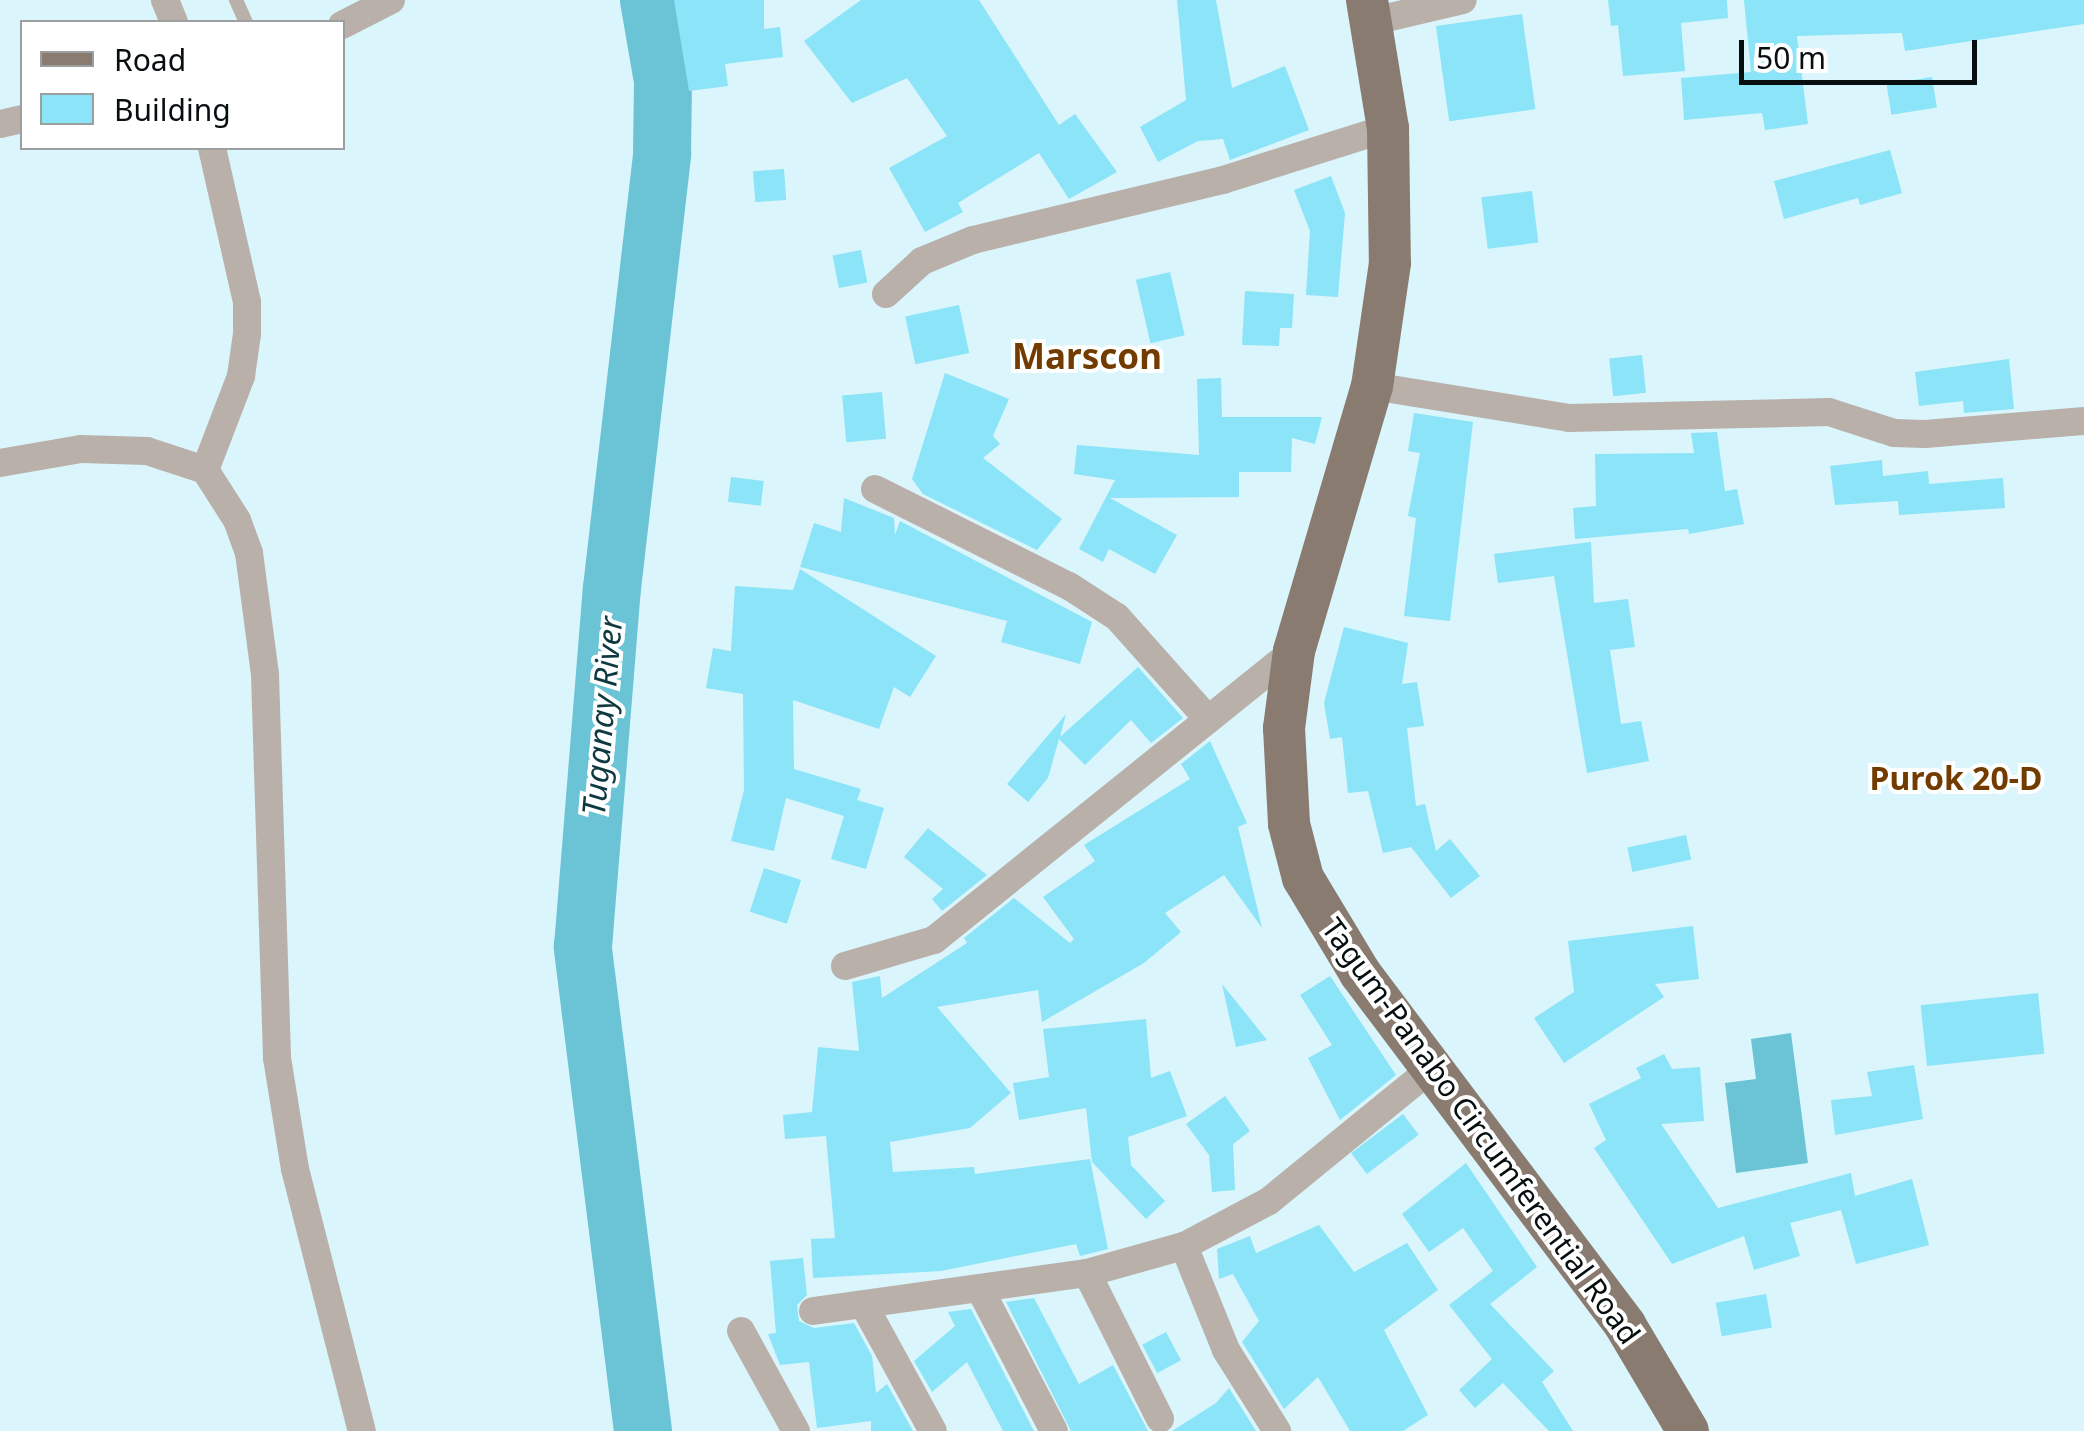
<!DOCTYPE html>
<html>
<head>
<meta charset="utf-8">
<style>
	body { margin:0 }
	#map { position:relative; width:2084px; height:1431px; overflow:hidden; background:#daf5fb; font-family:"Noto Sans",sans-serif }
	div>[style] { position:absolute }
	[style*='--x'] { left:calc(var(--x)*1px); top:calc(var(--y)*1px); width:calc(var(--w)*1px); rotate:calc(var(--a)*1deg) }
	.water>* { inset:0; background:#6ac4d6 }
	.river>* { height:58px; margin:-29px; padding:0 29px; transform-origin:29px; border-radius:29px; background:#6ac4d6 }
	.building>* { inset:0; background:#8be4f7; transform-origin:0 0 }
	.lane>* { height:14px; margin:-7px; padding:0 7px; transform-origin:7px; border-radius:7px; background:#b9b0aa }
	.street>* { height:28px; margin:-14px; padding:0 14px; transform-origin:14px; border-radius:14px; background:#b9b0aa }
	.primary>* { height:42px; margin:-21px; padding:0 21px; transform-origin:21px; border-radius:21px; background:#8a7b70 }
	span { translate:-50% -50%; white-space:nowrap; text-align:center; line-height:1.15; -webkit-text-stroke:8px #fff; paint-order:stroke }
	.street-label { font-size:30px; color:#060e10 }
	.water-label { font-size:32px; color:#0e3941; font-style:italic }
	.neighbourhood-label { font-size:32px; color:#723b00; font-weight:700 }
	.quarter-label { font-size:35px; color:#723b00; font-weight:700 }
	.legend { position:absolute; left:20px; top:20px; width:325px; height:130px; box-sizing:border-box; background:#fff; border:2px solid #9b9f9f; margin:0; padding:12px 18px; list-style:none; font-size:30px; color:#060e10 }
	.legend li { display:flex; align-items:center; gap:20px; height:50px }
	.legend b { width:50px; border:2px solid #9b9f9f }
	.scale { position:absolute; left:1739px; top:40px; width:238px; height:45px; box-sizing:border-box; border:5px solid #060e10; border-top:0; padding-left:12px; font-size:30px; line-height:35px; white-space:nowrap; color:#060e10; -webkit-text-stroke:8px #fff; paint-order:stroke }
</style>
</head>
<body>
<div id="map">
	<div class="water">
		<i style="clip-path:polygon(1791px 1033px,1808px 1163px,1736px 1173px,1725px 1083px,1756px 1079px,1751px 1039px)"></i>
	</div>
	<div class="river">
		<i style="--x:643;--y:1431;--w:488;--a:-97.1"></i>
		<i style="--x:583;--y:947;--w:360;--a:-85.4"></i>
		<i style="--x:612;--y:588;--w:438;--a:-83.4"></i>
		<i style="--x:662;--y:153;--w:72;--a:-89.2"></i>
		<i style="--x:663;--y:81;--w:82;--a:-99.8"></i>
	</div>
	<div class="building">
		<i style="clip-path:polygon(674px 0,764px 0,764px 29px,780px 27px,783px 57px,725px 64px,728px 86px,689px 91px)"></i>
		<i style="clip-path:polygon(861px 0,979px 0,1059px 125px,1075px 114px,1117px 172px,1069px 199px,1039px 153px,958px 203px,963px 212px,925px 232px,889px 168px,947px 136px,907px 78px,852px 103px,804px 41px)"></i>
		<i style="clip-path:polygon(1177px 0,1216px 0,1232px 88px,1285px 66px,1309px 130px,1230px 160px,1223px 139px,1198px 141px,1158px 162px,1140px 127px,1186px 100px)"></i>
		<i style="clip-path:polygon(1608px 0,1727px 0,1728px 18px,1681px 23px,1685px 71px,1623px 76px,1618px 25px,1611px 26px)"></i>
		<i style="clip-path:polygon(1744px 0,2084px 0,2084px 24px,1905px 51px,1902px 33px,1797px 36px,1808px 124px,1765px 130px,1762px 113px,1684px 120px,1681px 78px,1751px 72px)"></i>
		<i style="left:1522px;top:14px;width:96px;height:87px;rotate:82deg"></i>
		<i style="left:1932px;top:77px;width:31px;height:46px;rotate:81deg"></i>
		<i style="clip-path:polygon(1890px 150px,1902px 193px,1860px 205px,1858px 198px,1784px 219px,1774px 181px)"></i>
		<i style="left:784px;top:169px;width:31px;height:31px;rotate:86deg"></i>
		<i style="clip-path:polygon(1331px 176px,1345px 213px,1338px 297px,1306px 295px,1310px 231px,1294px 190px)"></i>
		<i style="left:1532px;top:191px;width:52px;height:51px;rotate:83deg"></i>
		<i style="left:861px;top:250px;width:33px;height:29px;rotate:79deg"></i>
		<i style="left:1170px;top:272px;width:65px;height:35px;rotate:77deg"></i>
		<i style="clip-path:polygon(1245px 291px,1294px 294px,1292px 328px,1280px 328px,1279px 346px,1242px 345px)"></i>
		<i style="left:959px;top:305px;width:49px;height:55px;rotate:78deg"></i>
		<i style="left:1642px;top:355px;width:38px;height:33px;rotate:84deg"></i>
		<i style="clip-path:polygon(2009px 359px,2014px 409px,1964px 413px,1963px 401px,1919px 406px,1915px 372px)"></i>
		<i style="clip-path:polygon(945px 373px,1009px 399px,993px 436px,1000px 444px,983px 458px,1062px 519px,1037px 550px,923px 494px,912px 479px)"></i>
		<i style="clip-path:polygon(1221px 378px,1222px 417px,1322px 417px,1315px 444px,1292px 438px,1291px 472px,1239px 472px,1239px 497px,1110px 498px,1177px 535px,1155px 574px,1109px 549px,1103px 562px,1079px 549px,1115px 480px,1074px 474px,1077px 445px,1199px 455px,1197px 379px)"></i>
		<i style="left:882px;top:392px;width:47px;height:40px;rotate:85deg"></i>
		<i style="clip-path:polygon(1414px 413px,1473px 422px,1450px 621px,1404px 616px,1416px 518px,1408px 516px,1420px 453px,1408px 451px)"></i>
		<i style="clip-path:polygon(1717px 432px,1725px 491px,1737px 489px,1744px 524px,1689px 534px,1688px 529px,1575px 539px,1573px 508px,1596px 506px,1595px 454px,1694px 453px,1691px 433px)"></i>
		<i style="clip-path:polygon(1882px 460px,1883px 476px,1928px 471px,1929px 484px,2003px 478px,2005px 508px,1899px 515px,1898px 501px,1835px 505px,1830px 466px)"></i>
		<i style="left:731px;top:477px;width:33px;height:25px;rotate:7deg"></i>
		<i style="clip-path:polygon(844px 498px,894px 518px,895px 535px,900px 521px,1092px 622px,1080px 664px,1001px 642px,1007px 621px,800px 567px,814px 523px,841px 532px)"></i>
		<i style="clip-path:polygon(1591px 542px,1594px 603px,1628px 599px,1635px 647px,1610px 650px,1621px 724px,1641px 721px,1649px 761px,1587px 773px,1554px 576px,1498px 583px,1494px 554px)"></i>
		<i style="clip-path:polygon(800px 569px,936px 656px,910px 697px,894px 687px,879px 729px,793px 700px,794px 769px,861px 789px,857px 800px,884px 808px,866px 869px,831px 859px,844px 816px,786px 798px,774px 851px,731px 841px,744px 790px,743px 694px,706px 688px,713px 648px,731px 651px,735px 586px,793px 590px)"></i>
		<i style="clip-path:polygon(1344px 627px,1408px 643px,1402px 684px,1417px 682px,1424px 726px,1407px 728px,1416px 806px,1425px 804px,1436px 851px,1450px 839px,1480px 876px,1451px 898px,1411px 847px,1383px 853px,1368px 791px,1348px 793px,1342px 737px,1330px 739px,1324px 703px)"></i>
		<i style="clip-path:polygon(1138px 667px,1183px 718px,1151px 743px,1131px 720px,1085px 765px,1059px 739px,1048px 778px,1028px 802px,1007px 784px,1066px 714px,1060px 737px)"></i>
		<i style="clip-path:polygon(1210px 741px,1247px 823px,1238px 827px,1262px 928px,1224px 875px,1165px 913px,1181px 932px,1144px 963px,1042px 1022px,1038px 990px,937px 1007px,1011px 1093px,970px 1128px,890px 1142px,893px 1172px,974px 1167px,975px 1174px,1090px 1159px,1108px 1249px,1080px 1256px,1076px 1244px,941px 1271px,813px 1278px,811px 1239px,835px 1238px,826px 1136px,785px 1139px,783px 1115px,812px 1112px,818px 1047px,859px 1051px,852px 982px,880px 976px,882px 998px,967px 943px,964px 938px,1014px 898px,1070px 943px,1074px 939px,1043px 897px,1095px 861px,1084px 845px,1190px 779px,1181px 764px)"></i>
		<i style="clip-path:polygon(928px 828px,987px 875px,942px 911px,932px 899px,943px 889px,904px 857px)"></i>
		<i style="left:1686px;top:835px;width:25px;height:60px;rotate:78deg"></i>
		<i style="left:764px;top:868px;width:39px;height:46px;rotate:18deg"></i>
		<i style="clip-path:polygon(1693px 926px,1699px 979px,1655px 984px,1664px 997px,1564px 1063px,1534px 1018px,1574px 992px,1568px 941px)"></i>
		<i style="clip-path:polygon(1330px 976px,1396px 1075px,1340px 1120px,1308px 1058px,1332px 1045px,1300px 995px)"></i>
		<i style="clip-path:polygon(1222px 984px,1267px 1040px,1236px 1047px)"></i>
		<i style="left:2038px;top:993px;width:61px;height:118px;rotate:84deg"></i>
		<i style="clip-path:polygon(1146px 1019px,1151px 1078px,1170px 1071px,1187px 1116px,1128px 1137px,1131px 1165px,1165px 1201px,1146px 1219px,1092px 1162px,1086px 1108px,1019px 1120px,1013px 1083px,1049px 1077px,1043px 1029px)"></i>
		<i style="clip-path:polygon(1664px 1054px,1672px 1069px,1700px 1067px,1704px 1121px,1661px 1124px,1718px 1208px,1851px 1173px,1855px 1196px,1912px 1179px,1929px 1245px,1856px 1264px,1841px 1210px,1790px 1223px,1800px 1256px,1754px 1270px,1744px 1236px,1672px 1264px,1594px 1148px,1606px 1140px,1589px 1104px,1641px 1078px,1636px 1068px)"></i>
		<i style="clip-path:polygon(1914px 1065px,1923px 1119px,1835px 1135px,1831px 1100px,1872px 1096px,1867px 1072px)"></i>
		<i style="clip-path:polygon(1225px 1096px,1250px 1131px,1233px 1144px,1235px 1190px,1212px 1192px,1209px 1155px,1186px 1124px)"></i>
		<i style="left:1403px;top:1114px;width:26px;height:65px;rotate:53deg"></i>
		<i style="clip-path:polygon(1466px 1163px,1537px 1267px,1490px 1304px,1554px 1371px,1542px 1382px,1573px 1431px,1549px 1431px,1503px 1383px,1475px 1408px,1459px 1390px,1492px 1359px,1449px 1305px,1493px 1271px,1463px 1228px,1429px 1252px,1402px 1214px)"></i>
		<i style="clip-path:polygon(1319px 1225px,1354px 1272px,1407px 1243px,1438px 1290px,1384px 1330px,1428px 1415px,1403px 1431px,1350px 1431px,1318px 1377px,1284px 1409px,1242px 1342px,1259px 1321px,1233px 1274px,1219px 1279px,1217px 1249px,1250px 1236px,1256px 1253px)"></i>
		<i style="clip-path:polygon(803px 1258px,807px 1295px,797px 1305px,799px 1321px,814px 1328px,854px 1323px,872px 1356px,876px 1393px,887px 1384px,913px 1431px,871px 1431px,871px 1421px,817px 1428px,809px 1362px,780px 1365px,768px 1334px,776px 1333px,770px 1261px)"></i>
		<i style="left:1766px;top:1294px;width:34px;height:51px;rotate:80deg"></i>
		<i style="clip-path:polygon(1034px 1298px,1079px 1384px,1113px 1365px,1148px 1431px,1071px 1431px,1006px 1302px)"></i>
		<i style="clip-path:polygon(971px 1309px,1034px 1431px,1003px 1431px,967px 1362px,932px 1392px,914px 1361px,955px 1326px,948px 1312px)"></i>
		<i style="left:1166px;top:1332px;width:32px;height:27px;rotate:62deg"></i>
		<i style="clip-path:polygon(1229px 1388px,1256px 1431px,1172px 1431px,1216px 1403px)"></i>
	</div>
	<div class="lane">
		<i style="--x:236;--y:0;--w:24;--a:66"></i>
	</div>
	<div class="street">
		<i style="--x:165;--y:0;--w:24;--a:68"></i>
		<i style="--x:1373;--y:21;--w:92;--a:-13.1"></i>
		<i style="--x:342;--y:25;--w:55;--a:-27"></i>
		<i style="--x:0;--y:124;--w:23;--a:-13"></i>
		<i style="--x:886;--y:294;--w:49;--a:-42.5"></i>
		<i style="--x:922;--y:261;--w:55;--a:-22.4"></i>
		<i style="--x:973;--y:240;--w:257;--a:-13.5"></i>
		<i style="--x:1223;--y:180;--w:173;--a:-17.5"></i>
		<i style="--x:1372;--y:386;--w:200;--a:9.2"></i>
		<i style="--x:1569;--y:418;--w:260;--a:-1.3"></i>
		<i style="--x:1829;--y:412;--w:68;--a:17.9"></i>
		<i style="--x:1894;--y:433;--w:31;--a:2"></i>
		<i style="--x:1925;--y:434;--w:160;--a:-4.7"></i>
		<i style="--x:0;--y:463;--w:82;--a:-9.8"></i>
		<i style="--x:81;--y:449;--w:66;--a:1.7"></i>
		<i style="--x:147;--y:451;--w:61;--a:18.1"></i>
		<i style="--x:205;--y:470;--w:59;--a:57.4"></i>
		<i style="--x:237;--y:520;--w:35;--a:70"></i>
		<i style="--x:249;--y:553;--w:123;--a:82.5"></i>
		<i style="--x:265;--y:675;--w:383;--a:88.2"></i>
		<i style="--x:277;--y:1058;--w:112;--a:80.8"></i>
		<i style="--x:295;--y:1169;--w:270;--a:75.7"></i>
		<i style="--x:205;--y:470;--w:101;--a:-69"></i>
		<i style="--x:241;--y:376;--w:42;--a:-81.9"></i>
		<i style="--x:247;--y:334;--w:32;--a:-90"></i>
		<i style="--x:247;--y:302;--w:158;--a:-102.8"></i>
		<i style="--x:875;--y:489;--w:217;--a:26.6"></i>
		<i style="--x:1069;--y:586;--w:57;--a:32.9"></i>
		<i style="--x:1117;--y:617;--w:137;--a:48.3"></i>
		<i style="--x:845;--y:966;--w:93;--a:-16.3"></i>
		<i style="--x:934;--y:940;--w:462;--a:-38.8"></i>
		<i style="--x:1184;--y:1246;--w:112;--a:68"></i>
		<i style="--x:1226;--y:1350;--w:96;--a:57.8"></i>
		<i style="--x:1087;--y:1273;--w:163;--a:63.4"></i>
		<i style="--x:980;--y:1289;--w:160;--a:62.5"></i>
		<i style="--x:865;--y:1307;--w:141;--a:61.3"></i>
		<i style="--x:813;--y:1311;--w:277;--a:-7.9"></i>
		<i style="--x:1087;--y:1273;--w:101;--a:-15.6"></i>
		<i style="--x:1184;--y:1246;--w:96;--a:-27.9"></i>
		<i style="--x:1269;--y:1201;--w:210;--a:-39.2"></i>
		<i style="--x:741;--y:1331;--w:114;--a:61.2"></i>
	</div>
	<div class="primary">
		<i style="--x:1367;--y:0;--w:130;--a:80.7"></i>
		<i style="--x:1388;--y:128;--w:135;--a:89.2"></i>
		<i style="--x:1390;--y:263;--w:124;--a:98.3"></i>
		<i style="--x:1372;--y:386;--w:276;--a:106.4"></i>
		<i style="--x:1294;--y:651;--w:78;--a:97.4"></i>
		<i style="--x:1284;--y:728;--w:96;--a:87"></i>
		<i style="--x:1289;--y:824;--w:56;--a:75.5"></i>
		<i style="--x:1303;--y:878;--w:111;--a:59"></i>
		<i style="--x:1360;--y:973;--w:441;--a:53"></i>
		<i style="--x:1625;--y:1325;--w:123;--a:59.3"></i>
	</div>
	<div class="street-label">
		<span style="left:1481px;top:1131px;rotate:54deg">Tagum-Panabo Circumferential Road</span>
	</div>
	<div class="water-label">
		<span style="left:602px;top:716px;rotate:-85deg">Tuganay River</span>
	</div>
	<div class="neighbourhood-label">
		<span style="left:1956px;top:778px">Purok 20-D</span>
	</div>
	<div class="quarter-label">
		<span style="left:1087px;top:356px">Marscon</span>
	</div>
	<ul class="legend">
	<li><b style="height:12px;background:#8a7b70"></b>Road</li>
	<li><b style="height:28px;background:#8be4f7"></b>Building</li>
	</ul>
	<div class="scale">50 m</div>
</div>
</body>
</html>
